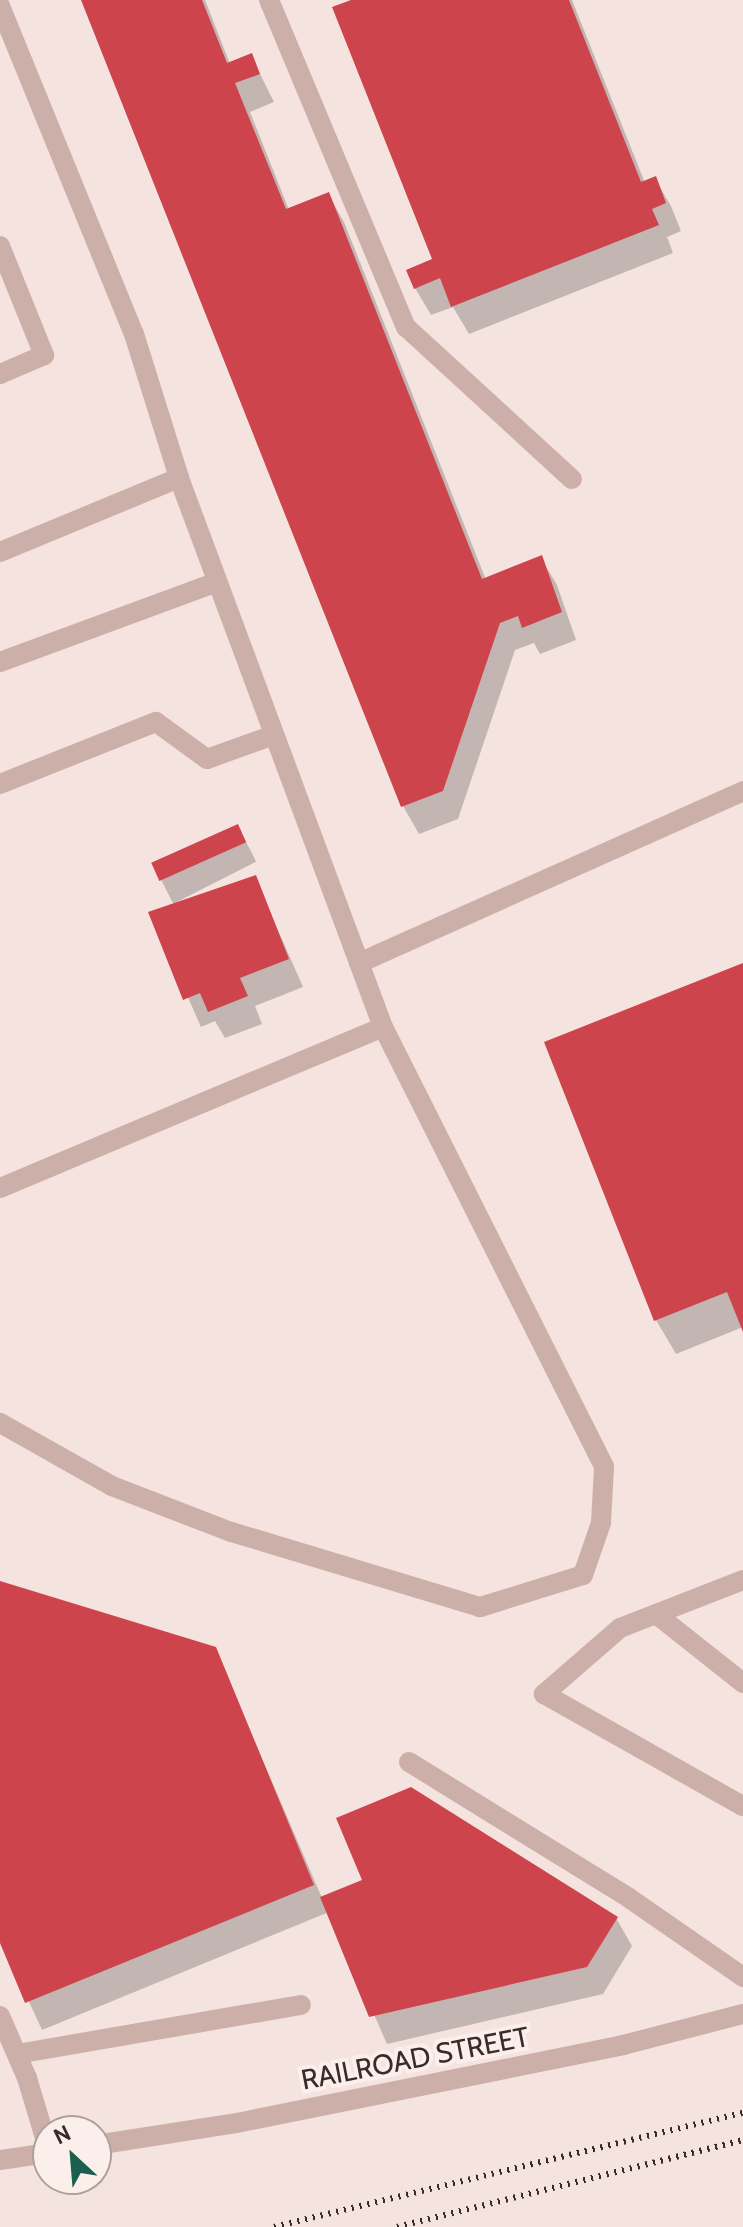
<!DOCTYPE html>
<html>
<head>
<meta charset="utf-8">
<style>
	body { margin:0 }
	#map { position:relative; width:743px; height:2227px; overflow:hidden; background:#f4e3de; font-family:Cabin,sans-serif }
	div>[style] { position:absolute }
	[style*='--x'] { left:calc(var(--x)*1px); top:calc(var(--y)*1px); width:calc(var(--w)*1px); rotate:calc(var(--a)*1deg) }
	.shadow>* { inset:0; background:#0003; transform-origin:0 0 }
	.building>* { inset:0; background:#cd444c; transform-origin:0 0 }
	.minor>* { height:20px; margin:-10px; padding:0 10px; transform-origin:10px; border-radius:10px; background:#cdafa9 }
	.rail>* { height:6px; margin-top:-3px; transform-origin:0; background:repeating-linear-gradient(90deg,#3a2a29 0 2px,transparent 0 8px) }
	span { translate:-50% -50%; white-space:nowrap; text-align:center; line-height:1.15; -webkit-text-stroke:8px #fbefeb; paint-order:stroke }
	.street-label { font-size:28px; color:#3a2a29 }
	.north { position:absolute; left:32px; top:2115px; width:80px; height:80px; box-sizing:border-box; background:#fbefeb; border:2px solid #aea09d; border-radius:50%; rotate:334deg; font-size:22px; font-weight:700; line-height:32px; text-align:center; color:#3a2a29 }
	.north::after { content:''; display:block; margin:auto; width:28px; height:36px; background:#1c5f4f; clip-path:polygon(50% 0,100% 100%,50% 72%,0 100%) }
</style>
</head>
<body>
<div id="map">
	<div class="shadow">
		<i style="clip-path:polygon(84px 0,205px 0,230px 64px,251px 56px,274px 102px,250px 112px,289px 210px,328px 194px,344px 222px,486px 580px,541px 558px,557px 585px,576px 640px,540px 654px,534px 643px,515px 650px,458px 819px,419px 834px,403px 806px)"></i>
		<i style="clip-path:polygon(356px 0,572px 0,645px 183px,655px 179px,671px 206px,681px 231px,667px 237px,673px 253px,469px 334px,453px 307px,431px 315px,415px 288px,435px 260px)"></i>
		<i style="left:238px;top:826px;width:40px;height:93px;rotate:63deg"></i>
		<i style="clip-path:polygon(255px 878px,303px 987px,255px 1006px,262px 1024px,225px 1038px,215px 1021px,201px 1027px,151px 913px)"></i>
		<i style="clip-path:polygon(743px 965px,743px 1327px,676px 1354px,656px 1320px,546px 1043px)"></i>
		<i style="clip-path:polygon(0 1583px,215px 1649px,322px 1898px,616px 1918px,632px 1946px,603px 1994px,387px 2044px,329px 1912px,42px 2030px,0 1938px)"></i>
	</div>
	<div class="building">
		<i style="clip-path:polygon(81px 0,202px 0,227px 63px,252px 53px,260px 74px,235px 83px,286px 209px,329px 192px,482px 579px,542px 555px,562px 612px,522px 628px,518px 616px,500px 623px,443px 791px,401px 807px)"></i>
		<i style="clip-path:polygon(351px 0,569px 0,641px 182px,656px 176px,666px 203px,652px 209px,659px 225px,451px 307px,440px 278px,414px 289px,406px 270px,432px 259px,332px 7px)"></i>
		<i style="left:238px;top:824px;width:20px;height:95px;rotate:66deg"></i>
		<i style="clip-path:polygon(256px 875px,289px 959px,240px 978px,248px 996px,208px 1012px,200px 993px,183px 1000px,148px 912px)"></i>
		<i style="clip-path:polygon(743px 963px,743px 1332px,727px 1292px,654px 1321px,544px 1042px)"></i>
		<i style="clip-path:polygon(0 1581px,216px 1647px,314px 1885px,25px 2003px,0 1943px)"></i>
		<i style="clip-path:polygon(411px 1787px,618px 1917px,587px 1967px,369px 2017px,320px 1897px,362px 1880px,336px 1818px)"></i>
	</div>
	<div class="minor">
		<i style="--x:269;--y:0;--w:355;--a:67.3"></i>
		<i style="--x:406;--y:327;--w:225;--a:42.5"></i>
		<i style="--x:0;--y:6;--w:354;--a:67.8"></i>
		<i style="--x:134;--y:334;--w:151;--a:72.6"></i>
		<i style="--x:179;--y:478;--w:586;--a:69.62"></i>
		<i style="--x:383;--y:1027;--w:492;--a:63.3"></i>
		<i style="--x:604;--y:1467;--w:56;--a:93.1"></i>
		<i style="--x:601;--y:1523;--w:55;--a:109.1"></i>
		<i style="--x:583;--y:1575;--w:108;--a:162.7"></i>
		<i style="--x:480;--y:1607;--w:260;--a:-163.2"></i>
		<i style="--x:231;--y:1532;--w:128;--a:-158.9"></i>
		<i style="--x:112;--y:1486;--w:129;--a:-150.6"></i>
		<i style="--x:0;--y:246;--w:118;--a:68"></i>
		<i style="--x:44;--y:355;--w:48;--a:156.6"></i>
		<i style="--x:0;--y:552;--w:194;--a:-22.5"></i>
		<i style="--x:0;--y:662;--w:231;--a:-20.2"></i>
		<i style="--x:0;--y:784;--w:168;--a:-21.7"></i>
		<i style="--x:156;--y:722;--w:63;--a:36"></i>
		<i style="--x:207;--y:759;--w:71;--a:-19.7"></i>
		<i style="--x:359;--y:963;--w:421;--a:-24.1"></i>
		<i style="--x:0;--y:1188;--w:415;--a:-22.8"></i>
		<i style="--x:743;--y:1580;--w:132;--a:158.7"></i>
		<i style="--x:620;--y:1628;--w:101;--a:139"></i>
		<i style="--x:544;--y:1694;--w:228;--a:29.4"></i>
		<i style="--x:656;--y:1614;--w:111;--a:38.4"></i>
		<i style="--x:409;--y:1762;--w:259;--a:31.7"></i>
		<i style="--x:629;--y:1898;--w:139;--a:34.7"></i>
		<i style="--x:0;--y:2016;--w:68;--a:66.5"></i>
		<i style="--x:27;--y:2078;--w:73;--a:73.3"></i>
		<i style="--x:17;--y:2054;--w:288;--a:-9.8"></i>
		<i style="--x:96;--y:2145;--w:143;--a:-8.9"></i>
		<i style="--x:237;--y:2123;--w:394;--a:-11.4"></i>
		<i style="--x:623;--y:2045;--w:124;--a:-14.5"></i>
		<i style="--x:0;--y:2160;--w:49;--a:-8.3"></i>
	</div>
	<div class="rail">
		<i style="--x:274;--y:2227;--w:483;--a:-13.7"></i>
		<i style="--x:397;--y:2227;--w:357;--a:-14.1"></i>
	</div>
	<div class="street-label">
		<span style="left:415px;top:2058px;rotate:-11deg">RAILROAD STREET</span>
	</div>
	<div class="north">N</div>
</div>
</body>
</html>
